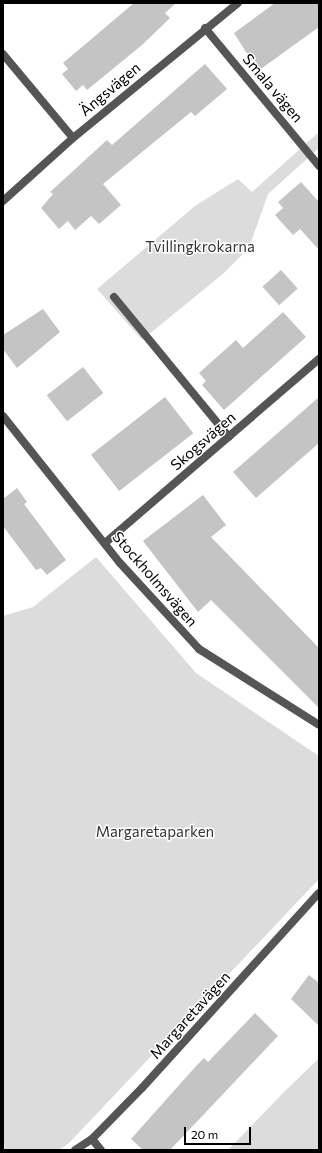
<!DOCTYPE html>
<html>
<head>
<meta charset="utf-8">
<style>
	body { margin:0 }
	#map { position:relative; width:322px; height:1153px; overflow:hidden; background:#fff; font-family:Commissioner,sans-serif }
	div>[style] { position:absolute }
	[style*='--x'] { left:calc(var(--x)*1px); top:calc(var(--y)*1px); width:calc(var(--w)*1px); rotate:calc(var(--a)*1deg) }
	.green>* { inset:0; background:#dcdcdc }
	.building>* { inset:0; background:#c4c4c4; transform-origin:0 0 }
	.lane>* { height:8px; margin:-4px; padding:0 4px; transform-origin:4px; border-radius:4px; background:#555 }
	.street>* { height:8px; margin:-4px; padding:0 4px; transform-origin:4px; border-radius:4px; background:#555 }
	span { translate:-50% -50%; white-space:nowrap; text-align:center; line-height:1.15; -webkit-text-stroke:3px #fff; paint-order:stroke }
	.street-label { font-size:15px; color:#000 }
	.park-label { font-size:15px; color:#333 }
	.frame { position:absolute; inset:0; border:4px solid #000; pointer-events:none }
	.scale { position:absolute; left:184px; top:1127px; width:67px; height:18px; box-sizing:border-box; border:2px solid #000; border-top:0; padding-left:5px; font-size:12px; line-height:14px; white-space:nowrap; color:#000; -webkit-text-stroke:3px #fff; paint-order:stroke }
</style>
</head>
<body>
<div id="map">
	<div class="green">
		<i style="clip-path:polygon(319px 132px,319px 148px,268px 194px,249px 248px,224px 273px,142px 340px,97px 289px,195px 206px,238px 179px,252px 192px)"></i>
		<i style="clip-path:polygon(96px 557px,196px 673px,319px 756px,319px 879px,69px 1143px,59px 1150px,3px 1150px,3px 616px,33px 607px)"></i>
		<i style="clip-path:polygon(319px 1058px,319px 1150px,228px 1150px,284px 1092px)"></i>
	</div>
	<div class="building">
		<i style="clip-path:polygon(134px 3px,176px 3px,165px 13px,170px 18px,142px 45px,87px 90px,83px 85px,76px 91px,62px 74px,68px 69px,63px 63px)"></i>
		<i style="clip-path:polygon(275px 3px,319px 3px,319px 27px,258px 71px,234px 33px)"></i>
		<i style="clip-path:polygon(205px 64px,227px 89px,195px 116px,191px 112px,103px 184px,121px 205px,99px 224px,91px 216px,75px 230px,68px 221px,59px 229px,41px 208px,53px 194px,50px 192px,107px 140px,112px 145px)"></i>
		<i style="clip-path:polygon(301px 182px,319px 202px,319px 250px,300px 229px,293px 235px,275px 215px,283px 208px,278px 202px)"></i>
		<i style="left:281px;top:270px;width:25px;height:25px;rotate:48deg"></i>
		<i style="clip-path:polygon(43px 309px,60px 332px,17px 368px,3px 349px,3px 335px)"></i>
		<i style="clip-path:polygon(283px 312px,306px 337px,224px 410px,202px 385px,206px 381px,199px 373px,236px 340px,243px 348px)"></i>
		<i style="left:83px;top:367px;width:33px;height:46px;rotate:52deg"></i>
		<i style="left:165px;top:397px;width:46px;height:94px;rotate:52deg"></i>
		<i style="clip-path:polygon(319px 397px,319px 443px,256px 498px,233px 472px)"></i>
		<i style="clip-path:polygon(17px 488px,27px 502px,24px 504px,66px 560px,47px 575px,41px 568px,36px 570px,3px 526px,3px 499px)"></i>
		<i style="clip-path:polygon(203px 495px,226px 525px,211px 537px,319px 648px,319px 708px,211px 600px,198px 612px,143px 541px)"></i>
		<i style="clip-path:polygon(309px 975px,319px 983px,319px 1026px,291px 999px)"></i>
		<i style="clip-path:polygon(255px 1013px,278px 1036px,170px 1150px,143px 1150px,131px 1139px,197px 1065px,204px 1058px,208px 1062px)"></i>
	</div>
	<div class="lane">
		<i style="--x:114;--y:297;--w:181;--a:50.6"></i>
	</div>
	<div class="street">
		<i style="--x:205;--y:28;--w:179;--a:50.4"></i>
		<i style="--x:3;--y:54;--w:109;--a:50.2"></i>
		<i style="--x:3;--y:201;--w:94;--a:-42"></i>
		<i style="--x:73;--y:138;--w:213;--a:-39.3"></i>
		<i style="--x:3;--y:416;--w:188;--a:51.5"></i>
		<i style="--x:120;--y:563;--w:117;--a:47.4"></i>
		<i style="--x:199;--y:649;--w:142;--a:32.3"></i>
		<i style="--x:105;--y:543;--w:282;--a:-40.7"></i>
		<i style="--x:92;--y:1139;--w:14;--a:51"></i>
		<i style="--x:75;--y:1150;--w:20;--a:-33"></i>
		<i style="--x:92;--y:1139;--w:71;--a:-45.6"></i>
		<i style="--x:142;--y:1088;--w:263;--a:-47.8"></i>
	</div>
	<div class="street-label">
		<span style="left:273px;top:88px;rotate:50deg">Smala vägen</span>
		<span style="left:110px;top:89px;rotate:-40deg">Ängsvägen</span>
		<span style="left:203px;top:441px;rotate:-41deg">Skogsvägen</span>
		<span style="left:155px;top:579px;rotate:49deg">Stockholmsvägen</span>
		<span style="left:190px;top:1015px;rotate:-48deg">Margaretavägen</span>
	</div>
	<div class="park-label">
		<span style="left:200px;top:247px">Tvillingkrokarna</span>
		<span style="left:155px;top:832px">Margaretaparken</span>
	</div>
	<div class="frame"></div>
	<div class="scale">20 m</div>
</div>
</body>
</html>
